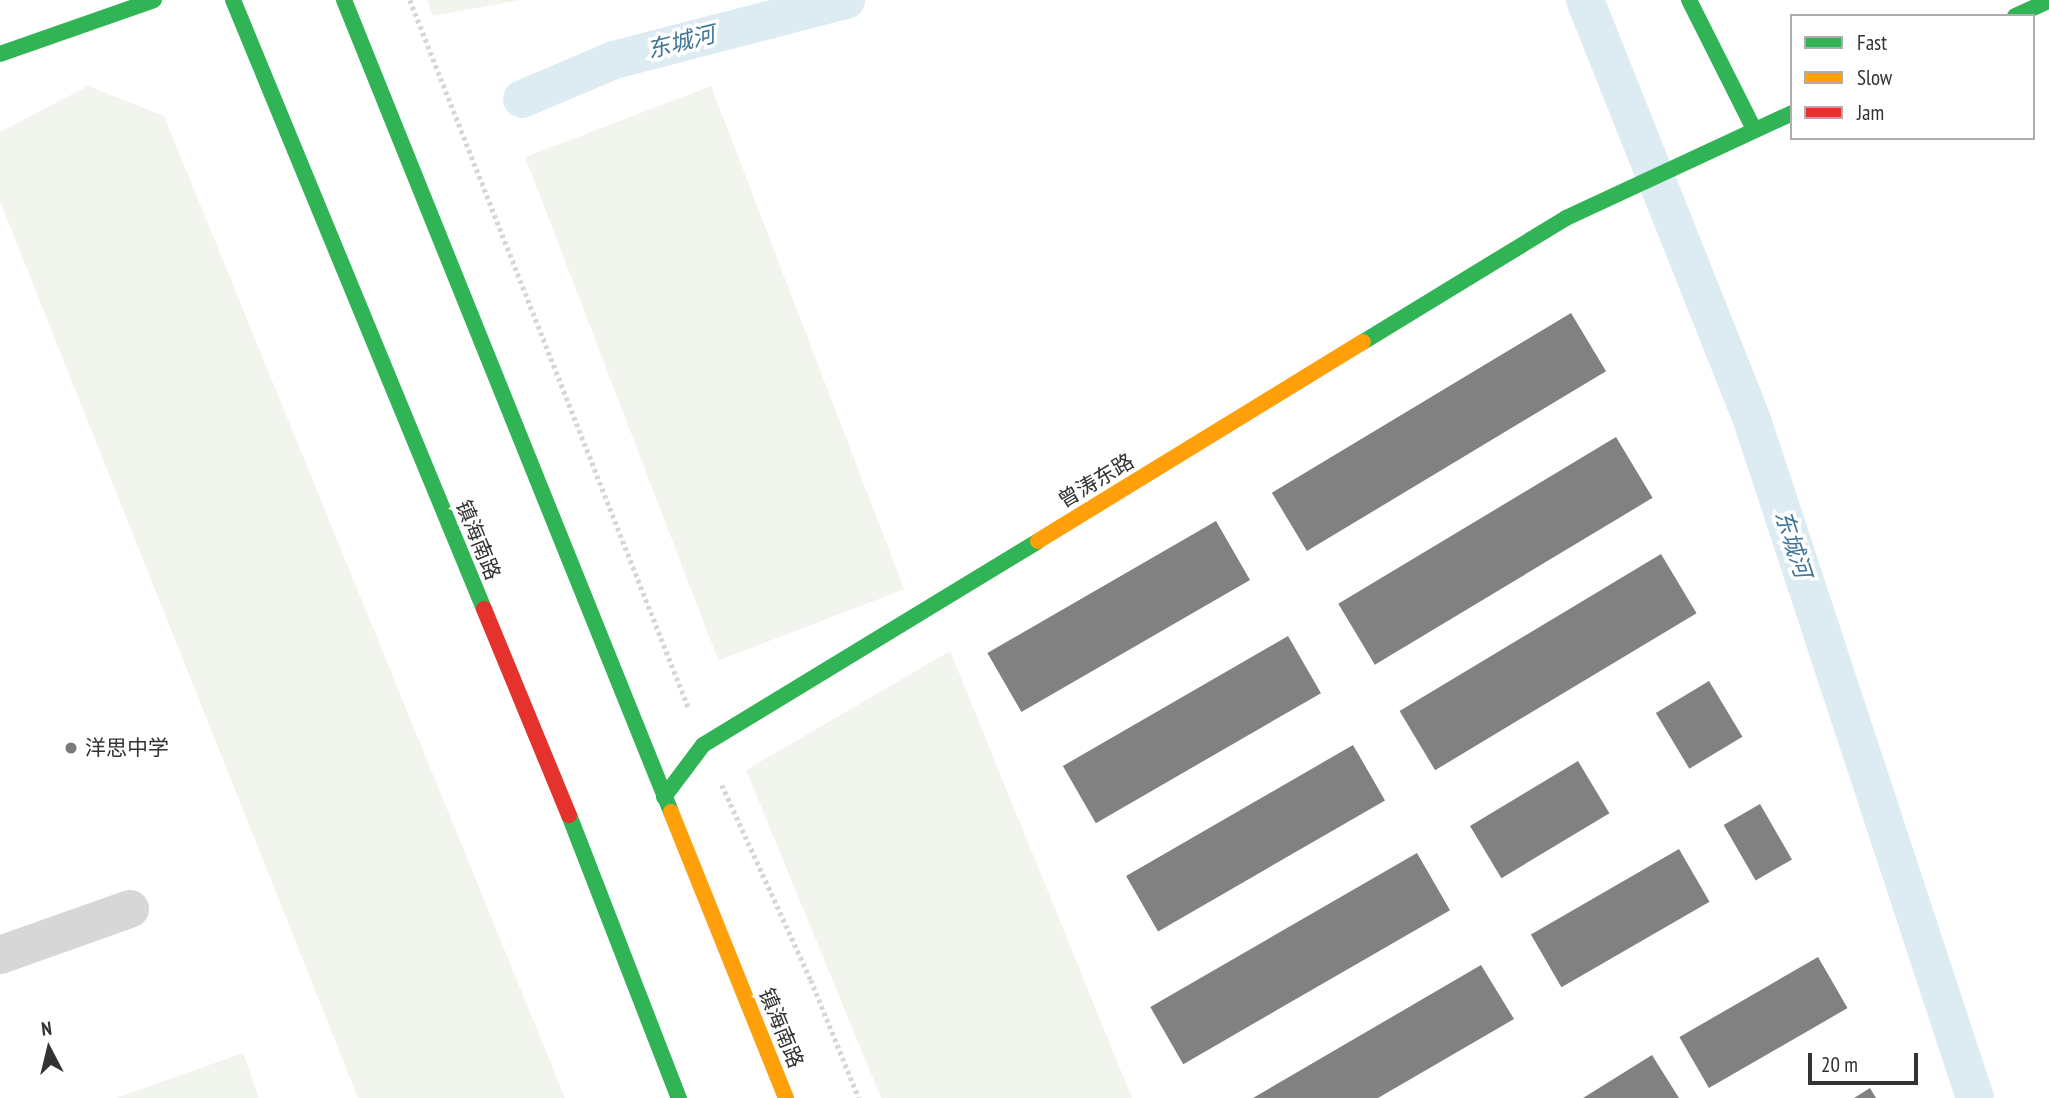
<!DOCTYPE html>
<html>
<head>
<meta charset="utf-8">
<style>
	body { margin:0 }
	#map { position:relative; width:2049px; height:1098px; overflow:hidden; background:#fff; font-family:"PT Sans Narrow","Noto Sans SC",sans-serif }
	div>[style] { position:absolute }
	[style*='--x'] { left:calc(var(--x)*1px); top:calc(var(--y)*1px); width:calc(var(--w)*1px); rotate:calc(var(--a)*1deg) }
	.green>* { inset:0; background:#f1f5ed; transform-origin:0 0 }
	.canal>* { height:38px; margin:-19px; padding:0 19px; transform-origin:19px; border-radius:19px; background:#ddebf3 }
	.building>* { inset:0; background:#818181; transform-origin:0 0 }
	.path>* { height:4.5px; margin-top:-2.25px; transform-origin:0; background:repeating-linear-gradient(90deg,#d6d6d6 0 3.5px,transparent 0 7px) }
	.street>* { height:38px; margin:-19px; padding:0 19px; transform-origin:19px; border-radius:19px; background:#d7d7d7 }
	.fast>* { height:16px; margin:-8px; padding:0 8px; transform-origin:8px; border-radius:8px; background:#30b455 }
	.slow>* { height:16px; margin:-8px; padding:0 8px; transform-origin:8px; border-radius:8px; background:#ff9f0a }
	.jam>* { height:16px; margin:-8px; padding:0 8px; transform-origin:8px; border-radius:8px; background:#e5322d }
	.dots>* { width:19px; height:19px; translate:-50% -50%; box-sizing:border-box; border:4px solid #fff; border-radius:50% }
	span { translate:-50% -50%; white-space:nowrap; text-align:center; line-height:1.15; -webkit-text-stroke:7px #fff; paint-order:stroke }
	.street-label { font-size:21px; color:#333 }
	.poi-label { font-size:21px; color:#333 }
	.left { translate:0 -50%; text-align:left }
	.water-label { font-size:23px; color:#3f7597; font-style:italic }
	.legend { position:absolute; left:1790px; top:14px; width:245px; height:126px; box-sizing:border-box; background:#fff; border:2px solid #adadad; margin:0; padding:9px 12px; list-style:none; font-size:21px; color:#333 }
	.legend li { display:flex; align-items:center; gap:14px; height:35px }
	.legend b { width:35px; border:2px solid #adadad }
	.north { position:absolute; left:14px; top:1014px; width:70px; height:70px; -webkit-text-stroke:5px #fff; paint-order:stroke; rotate:353deg; font-size:19px; font-weight:700; line-height:28px; text-align:center; color:#333 }
	.north::after { content:''; display:block; margin:auto; width:24px; height:32px; background:#333; clip-path:polygon(50% 0,100% 100%,50% 72%,0 100%) }
	.scale { position:absolute; left:1808px; top:1053px; width:110px; height:32px; box-sizing:border-box; border:4px solid #333; border-top:0; padding-left:9px; font-size:21px; line-height:24px; white-space:nowrap; color:#333; -webkit-text-stroke:5px #fff; paint-order:stroke }
</style>
</head>
<body>
<div id="map">
	<div class="green">
		<i style="clip-path:polygon(427px 0,520px 0,433px 16px)"></i>
		<i style="clip-path:polygon(88px 86px,164px 116px,565px 1098px,358px 1098px,0 201px,0 132px)"></i>
		<i style="left:711px;top:86px;width:539px;height:199px;rotate:69deg"></i>
		<i style="clip-path:polygon(950px 651px,1132px 1098px,881px 1098px,746px 770px)"></i>
		<i style="clip-path:polygon(243px 1053px,259px 1098px,116px 1098px)"></i>
	</div>
	<div class="canal">
		<i style="--x:1585;--y:0;--w:455;--a:68.3"></i>
		<i style="--x:1753;--y:423;--w:711;--a:71.79"></i>
		<i style="--x:522;--y:99;--w:100;--a:-23"></i>
		<i style="--x:614;--y:60;--w:240;--a:-14.5"></i>
	</div>
	<div class="building">
		<i style="left:1571px;top:313px;width:68px;height:349px;rotate:59deg"></i>
		<i style="left:1616px;top:437px;width:71px;height:324px;rotate:59deg"></i>
		<i style="left:1216px;top:521px;width:68px;height:264px;rotate:60deg"></i>
		<i style="left:1661px;top:554px;width:69px;height:305px;rotate:59deg"></i>
		<i style="left:1288px;top:636px;width:66px;height:260px;rotate:60deg"></i>
		<i style="left:1709px;top:681px;width:65px;height:62px;rotate:59deg"></i>
		<i style="left:1353px;top:745px;width:64px;height:262px;rotate:60deg"></i>
		<i style="left:1578px;top:761px;width:61px;height:126px;rotate:59deg"></i>
		<i style="left:1760px;top:804px;width:64px;height:42px;rotate:60deg"></i>
		<i style="left:1679px;top:849px;width:61px;height:171px;rotate:60deg"></i>
		<i style="left:1417px;top:853px;width:66px;height:308px;rotate:60deg"></i>
		<i style="left:1818px;top:957px;width:59px;height:160px;rotate:60deg"></i>
		<i style="clip-path:polygon(1481px 965px,1514px 1019px,1378px 1098px,1253px 1098px)"></i>
		<i style="clip-path:polygon(1652px 1055px,1679px 1098px,1583px 1098px)"></i>
		<i style="clip-path:polygon(1870px 1088px,1876px 1098px,1854px 1098px)"></i>
	</div>
	<div class="path">
		<i style="--x:410;--y:0;--w:762;--a:68.52"></i>
		<i style="--x:722;--y:785;--w:214;--a:65.5"></i>
		<i style="--x:811;--y:980;--w:127;--a:67.9"></i>
	</div>
	<div class="street">
		<i style="--x:0;--y:955;--w:138;--a:-19.5"></i>
	</div>
	<div class="fast">
		<i style="--x:233;--y:0;--w:659;--a:67.6"></i>
		<i style="--x:344;--y:0;--w:875;--a:68.06"></i>
		<i style="--x:1689;--y:0;--w:144;--a:63.3"></i>
		<i style="--x:2015;--y:16;--w:37;--a:-24"></i>
		<i style="--x:0;--y:54;--w:163;--a:-19.3"></i>
		<i style="--x:1363;--y:342;--w:238;--a:-31.4"></i>
		<i style="--x:1566;--y:218;--w:249;--a:-24.9"></i>
		<i style="--x:664;--y:797;--w:65;--a:-53.1"></i>
		<i style="--x:703;--y:745;--w:392;--a:-31.3"></i>
		<i style="--x:569;--y:815;--w:304;--a:68.8"></i>
	</div>
	<div class="slow">
		<i style="--x:1038;--y:541;--w:381;--a:-31.5"></i>
		<i style="--x:671;--y:812;--w:308;--a:68.1"></i>
	</div>
	<div class="jam">
		<i style="--x:484;--y:609;--w:223;--a:67.6"></i>
	</div>
	<div class="dots">
		<i style="left:71px;top:748px;background:#7a7a7a"></i>
	</div>
	<div class="street-label">
		<span style="left:1096px;top:481px;rotate:-31deg">曾涛东路</span>
		<span style="left:478px;top:540px;rotate:68deg">镇海南路</span>
		<span style="left:781px;top:1028px;rotate:68deg">镇海南路</span>
	</div>
	<div class="poi-label">
		<span class="left" style="left:85px;top:748px">洋思中学</span>
	</div>
	<div class="water-label">
		<span style="left:681px;top:42px;rotate:-14deg">东城河</span>
		<span style="left:1793px;top:544px;rotate:72deg">东城河</span>
	</div>
	<ul class="legend">
	<li><b style="height:9px;background:#30b455"></b>Fast</li>
	<li><b style="height:9px;background:#ff9f0a"></b>Slow</li>
	<li><b style="height:9px;background:#e5322d"></b>Jam</li>
	</ul>
	<div class="north">N</div>
	<div class="scale">20 m</div>
</div>
</body>
</html>
